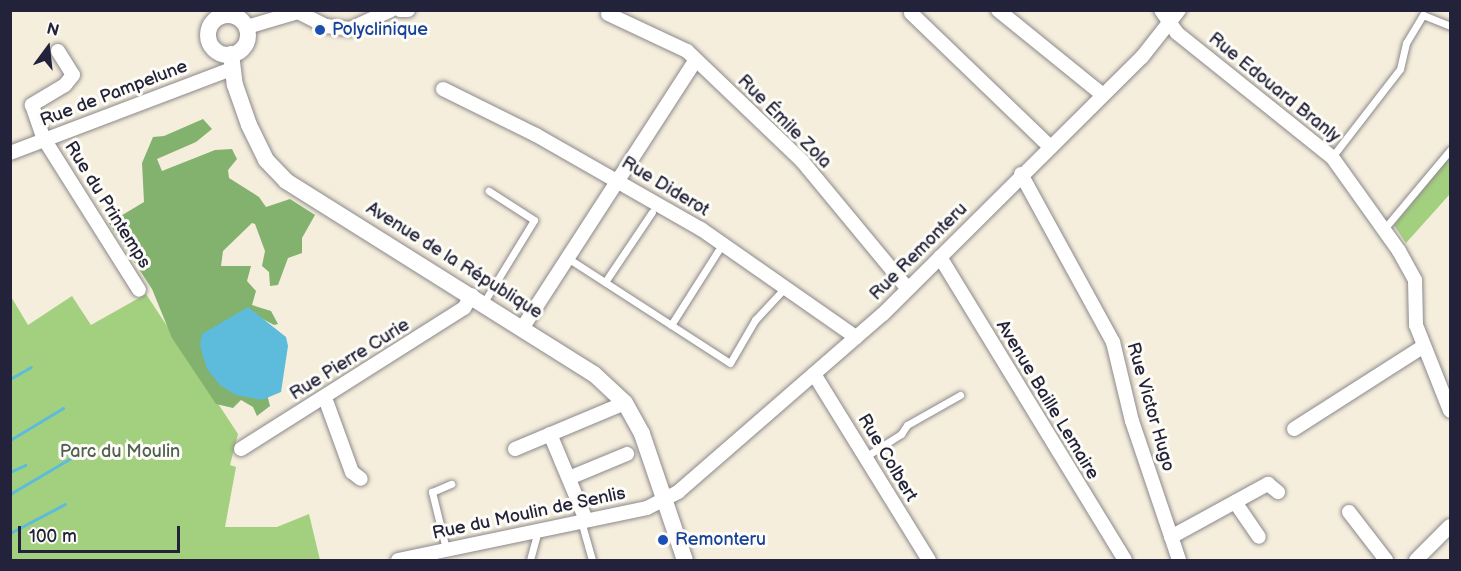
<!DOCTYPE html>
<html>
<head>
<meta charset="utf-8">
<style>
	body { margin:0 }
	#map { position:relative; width:1461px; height:571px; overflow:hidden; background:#f5eedc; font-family:"Balsamiq Sans",sans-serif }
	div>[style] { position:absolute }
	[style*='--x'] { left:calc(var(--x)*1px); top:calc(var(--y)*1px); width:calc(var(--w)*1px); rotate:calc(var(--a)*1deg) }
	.green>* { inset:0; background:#a3d07e }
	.forest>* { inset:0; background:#82b26d }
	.water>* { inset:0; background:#5dbbdb }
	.stream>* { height:3px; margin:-1.5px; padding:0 1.5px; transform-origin:1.5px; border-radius:1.5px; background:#5dbbdb }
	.roads { filter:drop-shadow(0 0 2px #8c888c) drop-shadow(0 0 2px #8c888c) }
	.service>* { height:7px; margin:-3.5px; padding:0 3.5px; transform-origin:3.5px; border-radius:3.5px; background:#fff }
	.minor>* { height:14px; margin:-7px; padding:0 7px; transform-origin:7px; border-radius:7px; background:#fff }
	.tertiary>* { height:16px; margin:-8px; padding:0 8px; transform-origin:8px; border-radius:8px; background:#fff }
	.tertiary>.ring { margin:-8px; padding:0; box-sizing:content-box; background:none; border:16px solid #fff; border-radius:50% }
	.dots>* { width:16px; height:16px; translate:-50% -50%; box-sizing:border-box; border:3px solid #fdfcf7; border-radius:50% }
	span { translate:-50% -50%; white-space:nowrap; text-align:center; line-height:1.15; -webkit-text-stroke:6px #fdfcf7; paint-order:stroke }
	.transit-label { font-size:18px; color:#164399 }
	.left { translate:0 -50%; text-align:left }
	.street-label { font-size:18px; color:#22223b }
	.park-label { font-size:18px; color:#4f5f52 }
	.frame { position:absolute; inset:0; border:12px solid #22223b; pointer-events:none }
	.north { position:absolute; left:18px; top:18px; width:60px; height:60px; -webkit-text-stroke:4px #fdfcf7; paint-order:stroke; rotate:15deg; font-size:16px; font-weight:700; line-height:24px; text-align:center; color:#22223b }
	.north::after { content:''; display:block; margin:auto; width:21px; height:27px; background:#22223b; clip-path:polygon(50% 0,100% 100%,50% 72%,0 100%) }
	.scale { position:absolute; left:18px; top:526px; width:162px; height:27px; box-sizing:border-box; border:3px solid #22223b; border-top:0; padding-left:8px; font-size:18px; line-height:21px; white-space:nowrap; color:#22223b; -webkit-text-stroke:4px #fdfcf7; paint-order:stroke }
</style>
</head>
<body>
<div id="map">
	<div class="green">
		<i style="clip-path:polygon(1450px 156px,1450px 194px,1406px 243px,1394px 225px)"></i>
		<i style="clip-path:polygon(146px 294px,238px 434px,230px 465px,236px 467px,225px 527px,277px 527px,309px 514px,320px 560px,11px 560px,10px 295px,28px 325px,72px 296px,91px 325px)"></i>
	</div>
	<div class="forest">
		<i style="clip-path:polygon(203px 119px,212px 129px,196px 142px,157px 159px,162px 171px,215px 150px,232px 149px,237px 159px,228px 170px,229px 178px,259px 197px,266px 207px,290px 199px,315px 215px,302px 238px,302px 253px,288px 258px,278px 285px,270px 286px,269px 272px,262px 266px,265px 251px,255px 224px,252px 223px,223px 251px,221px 266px,251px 266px,247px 281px,256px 291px,252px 305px,271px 311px,278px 324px,274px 325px,246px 310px,270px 406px,257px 416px,253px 407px,241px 400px,233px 408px,216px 404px,172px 338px,152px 289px,109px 223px,144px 202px,142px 163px,153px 137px,164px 136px)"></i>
	</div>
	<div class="water">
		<i style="clip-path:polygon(248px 307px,286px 337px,288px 346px,281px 392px,262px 400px,236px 395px,220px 385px,207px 369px,200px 346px,202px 334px)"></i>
	</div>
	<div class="stream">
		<i style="--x:10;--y:379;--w:24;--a:-30"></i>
		<i style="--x:10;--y:440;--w:62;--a:-31.1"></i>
		<i style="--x:10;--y:472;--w:17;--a:-25"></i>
		<i style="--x:10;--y:494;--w:88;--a:-30.6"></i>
		<i style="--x:10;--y:533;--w:62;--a:-27.8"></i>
	</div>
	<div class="roads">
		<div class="service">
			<i style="--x:1332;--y:157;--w:111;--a:-52.3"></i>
			<i style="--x:1400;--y:69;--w:27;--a:-77"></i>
			<i style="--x:1406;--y:43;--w:33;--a:-59"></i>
			<i style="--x:1423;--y:15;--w:29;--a:22"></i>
			<i style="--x:1384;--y:229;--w:103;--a:-50.1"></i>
			<i style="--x:566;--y:257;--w:195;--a:32.9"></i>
			<i style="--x:730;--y:363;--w:50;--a:-59.8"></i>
			<i style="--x:755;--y:320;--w:37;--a:-47"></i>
			<i style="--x:605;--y:282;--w:84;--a:-56.1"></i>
			<i style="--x:484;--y:302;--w:96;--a:-58.6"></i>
			<i style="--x:534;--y:220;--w:54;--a:-147.2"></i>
			<i style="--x:671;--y:325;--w:88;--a:-57.6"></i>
			<i style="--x:865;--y:457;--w:43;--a:-32.6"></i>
			<i style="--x:901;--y:434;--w:11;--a:-56"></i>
			<i style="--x:907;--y:425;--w:61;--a:-29.5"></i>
			<i style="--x:581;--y:521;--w:41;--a:74.2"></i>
			<i style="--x:446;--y:549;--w:59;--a:-103.8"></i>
			<i style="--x:432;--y:492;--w:21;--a:-23"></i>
			<i style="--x:530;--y:560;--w:31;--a:-75"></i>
		</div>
		<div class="minor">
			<i style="--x:400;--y:10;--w:8;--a:0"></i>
			<i style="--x:998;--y:10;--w:135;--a:39"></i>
			<i style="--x:1161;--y:10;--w:28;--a:55"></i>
			<i style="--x:1177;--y:33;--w:198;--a:38.7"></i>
			<i style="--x:1332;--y:157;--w:115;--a:54.5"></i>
			<i style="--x:1399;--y:251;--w:33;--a:61"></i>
			<i style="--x:1415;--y:280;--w:45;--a:88.7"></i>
			<i style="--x:1416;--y:325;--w:92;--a:68.4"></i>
			<i style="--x:911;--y:13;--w:192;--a:43.9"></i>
			<i style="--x:608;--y:14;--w:87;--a:25.1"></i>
			<i style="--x:687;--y:51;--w:159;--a:43.7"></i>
			<i style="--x:802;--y:161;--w:166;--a:50.4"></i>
			<i style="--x:247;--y:27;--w:53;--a:-16.4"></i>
			<i style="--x:298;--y:12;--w:31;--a:27"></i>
			<i style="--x:326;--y:26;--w:24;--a:7"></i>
			<i style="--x:350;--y:29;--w:45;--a:-24.9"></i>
			<i style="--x:58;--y:51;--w:28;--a:58"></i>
			<i style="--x:73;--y:75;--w:13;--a:129"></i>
			<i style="--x:65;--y:85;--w:39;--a:149"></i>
			<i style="--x:32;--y:105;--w:36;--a:71"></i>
			<i style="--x:44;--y:139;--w:178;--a:57.8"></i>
			<i style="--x:443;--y:89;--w:104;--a:26.3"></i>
			<i style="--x:536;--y:135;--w:190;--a:29.7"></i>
			<i style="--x:701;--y:229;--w:189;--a:34.9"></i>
			<i style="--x:10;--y:153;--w:236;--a:-20.8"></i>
			<i style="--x:1021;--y:174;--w:192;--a:61.3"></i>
			<i style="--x:1113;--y:342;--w:81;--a:76.5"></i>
			<i style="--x:1132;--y:421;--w:147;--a:71.3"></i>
			<i style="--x:940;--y:257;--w:355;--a:58.6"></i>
			<i style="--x:523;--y:327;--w:318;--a:-57.1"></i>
			<i style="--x:814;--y:374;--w:219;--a:58.3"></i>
			<i style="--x:325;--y:398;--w:79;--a:70"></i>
			<i style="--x:352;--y:472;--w:11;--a:38"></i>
			<i style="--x:1294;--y:429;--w:154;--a:-32.6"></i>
			<i style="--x:550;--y:434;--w:93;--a:67.3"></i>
			<i style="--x:241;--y:449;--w:264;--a:-32.3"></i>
			<i style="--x:464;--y:308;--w:15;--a:-58"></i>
			<i style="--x:515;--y:449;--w:119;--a:-22.7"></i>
			<i style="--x:569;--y:478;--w:63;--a:-22.5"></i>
			<i style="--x:1235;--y:502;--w:42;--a:55.6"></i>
			<i style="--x:1349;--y:512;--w:61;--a:52.4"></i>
			<i style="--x:1171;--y:537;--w:111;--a:-28.7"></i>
			<i style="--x:1268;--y:484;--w:13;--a:39"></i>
			<i style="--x:398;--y:560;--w:254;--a:-11.8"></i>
			<i style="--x:647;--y:508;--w:35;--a:-27"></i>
			<i style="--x:678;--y:492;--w:271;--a:-41"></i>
			<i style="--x:883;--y:314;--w:365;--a:-44.8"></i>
			<i style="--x:1142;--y:57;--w:60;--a:-51.8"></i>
			<i style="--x:1416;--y:560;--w:48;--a:-45"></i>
		</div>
		<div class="tertiary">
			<i class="ring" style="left:208px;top:15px;width:24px;height:24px"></i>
			<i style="--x:231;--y:54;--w:31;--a:83"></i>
			<i style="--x:235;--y:85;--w:42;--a:70.7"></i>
			<i style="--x:249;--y:125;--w:39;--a:64"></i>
			<i style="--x:266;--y:160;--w:29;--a:46"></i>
			<i style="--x:286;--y:181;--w:363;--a:32.1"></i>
			<i style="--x:594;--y:374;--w:42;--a:43.1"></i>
			<i style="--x:625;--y:403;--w:35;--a:61"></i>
			<i style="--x:642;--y:434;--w:133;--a:71.2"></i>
		</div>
	</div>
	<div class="dots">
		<i style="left:320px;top:30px;background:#1a4fb4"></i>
		<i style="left:663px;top:540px;background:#1a4fb4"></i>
	</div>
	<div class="transit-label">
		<span class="left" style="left:332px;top:30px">Polyclinique</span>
		<span class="left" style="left:675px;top:540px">Remonteru</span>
	</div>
	<div class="street-label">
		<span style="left:1274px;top:88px;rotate:39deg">Rue Edouard Branly</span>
		<span style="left:114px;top:94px;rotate:-21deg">Rue de Pampelune</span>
		<span style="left:784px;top:122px;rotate:45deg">Rue Émile Zola</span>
		<span style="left:665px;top:187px;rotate:31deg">Rue Diderot</span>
		<span style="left:107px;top:205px;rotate:58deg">Rue du Printemps</span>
		<span style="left:919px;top:252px;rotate:-45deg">Rue Remonteru</span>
		<span style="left:454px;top:261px;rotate:32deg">Avenue de la République</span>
		<span style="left:350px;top:360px;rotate:-32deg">Rue Pierre Curie</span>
		<span style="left:1047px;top:400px;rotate:59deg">Avenue Baille Lemaire</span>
		<span style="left:1150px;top:407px;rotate:74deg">Rue Victor Hugo</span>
		<span style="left:887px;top:458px;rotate:59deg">Rue Colbert</span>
		<span style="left:529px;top:514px;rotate:-12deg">Rue du Moulin de Senlis</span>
	</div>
	<div class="park-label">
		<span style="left:120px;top:452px">Parc du Moulin</span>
	</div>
	<div class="frame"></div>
	<div class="north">N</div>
	<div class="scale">100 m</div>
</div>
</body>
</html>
